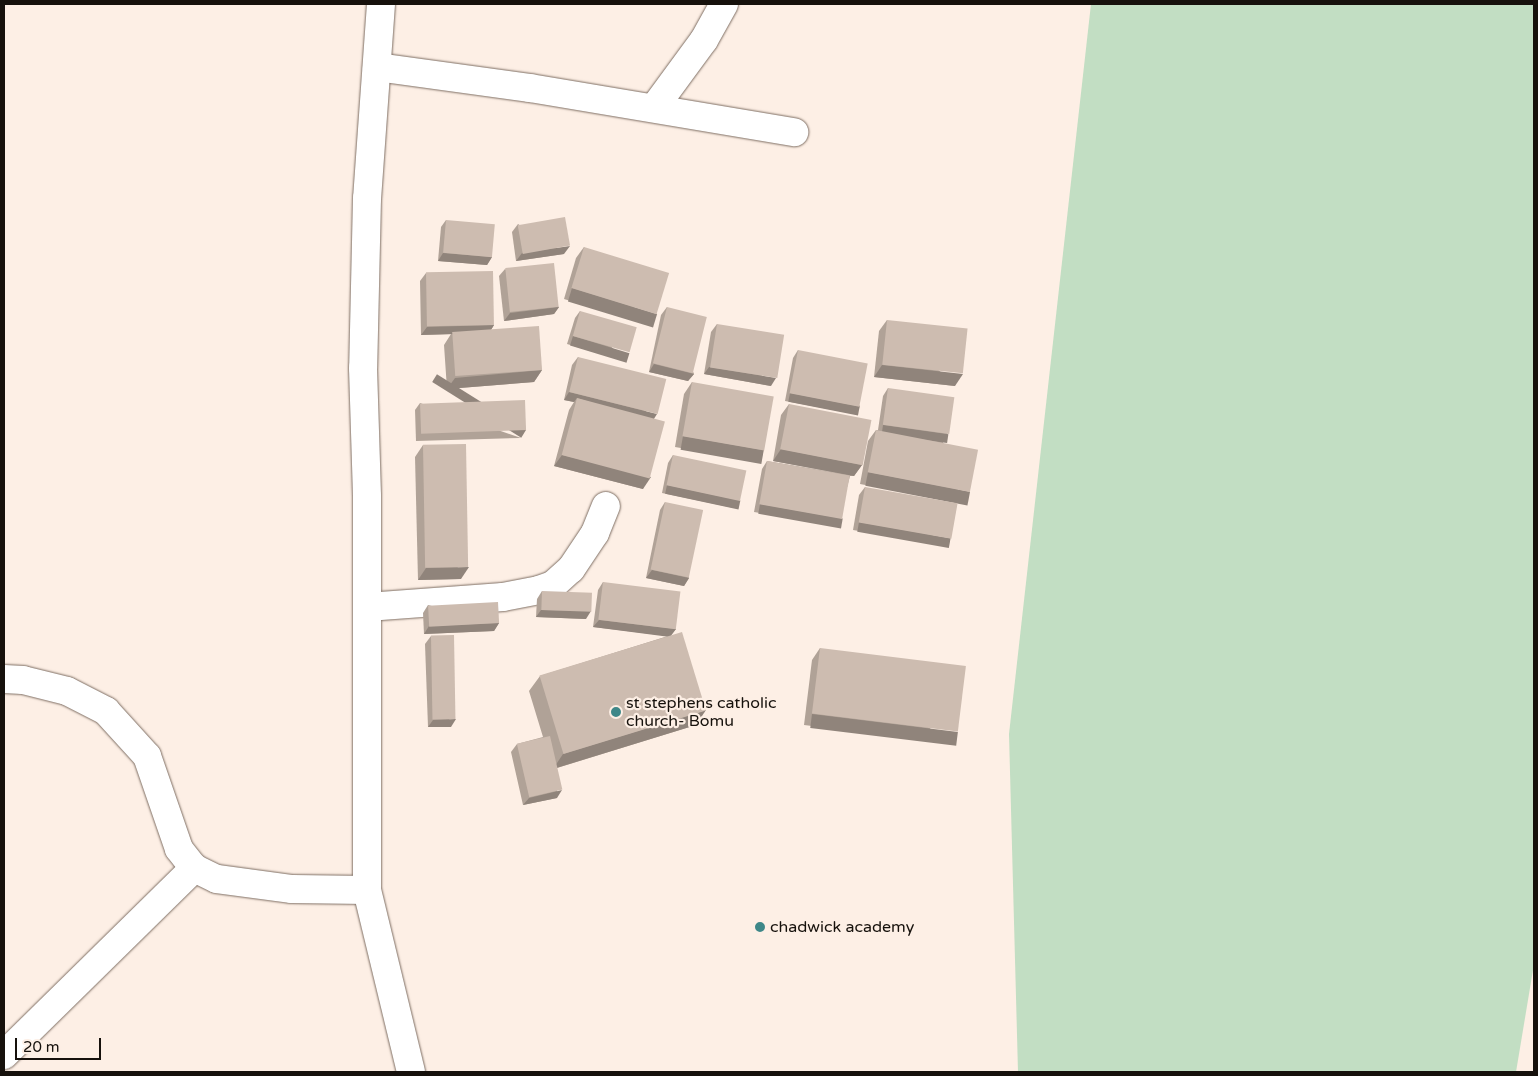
<!DOCTYPE html>
<html>
<head>
<meta charset="utf-8">
<style>
	body { margin:0 }
	#map { position:relative; width:1538px; height:1076px; overflow:hidden; background:#fdefe5; font-family:"Varela Round",sans-serif }
	div>[style] { position:absolute }
	[style*='--x'] { left:calc(var(--x)*1px); top:calc(var(--y)*1px); width:calc(var(--w)*1px); rotate:calc(var(--a)*1deg) }
	.green>* { inset:0; background:#c2dec3 }
	.roads { filter:drop-shadow(0 0 1px #7e6e63) drop-shadow(0 0 1px #7e6e63) }
	.minor>* { height:28px; margin:-14px; padding:0 14px; transform-origin:14px; border-radius:14px; background:#fff }
	.wall>* { inset:0; background:#b0a297 }
	.shaded-wall>* { inset:0; background:#90847b; transform-origin:0 0 }
	.building>* { inset:0; background:#cdbcb0; transform-origin:0 0 }
	.dots>* { width:14px; height:14px; translate:-50% -50%; box-sizing:border-box; border:2px solid #fdefe5; border-radius:50% }
	span { translate:-50% -50%; white-space:nowrap; text-align:center; line-height:1.15; -webkit-text-stroke:4.5px #fdefe5; paint-order:stroke }
	.poi-label { font-size:16px; color:#16110c }
	.left { translate:0 -50%; text-align:left }
	.frame { position:absolute; inset:0; border:5px solid #16110c; pointer-events:none }
	.scale { position:absolute; left:15px; top:1038px; width:86px; height:22px; box-sizing:border-box; border:2px solid #16110c; border-top:0; padding-left:6px; font-size:15px; line-height:18px; white-space:nowrap; color:#16110c; -webkit-text-stroke:4px #fdefe5; paint-order:stroke }
</style>
</head>
<body>
<div id="map">
	<div class="green">
		<i style="clip-path:polygon(1091px 4px,1534px 4px,1534px 964px,1516px 1072px,1018px 1072px,1009px 734px)"></i>
	</div>
	<div class="roads">
		<div class="minor">
			<i style="--x:381;--y:4;--w:195;--a:94.1"></i>
			<i style="--x:367;--y:198;--w:170;--a:91.3"></i>
			<i style="--x:363;--y:368;--w:129;--a:88.2"></i>
			<i style="--x:367;--y:497;--w:393;--a:90"></i>
			<i style="--x:367;--y:890;--w:187;--a:76.4"></i>
			<i style="--x:377;--y:67;--w:154;--a:7.8"></i>
			<i style="--x:530;--y:88;--w:268;--a:9.5"></i>
			<i style="--x:654;--y:108;--w:84;--a:-53.7"></i>
			<i style="--x:704;--y:40;--w:41;--a:-60.9"></i>
			<i style="--x:367;--y:607;--w:136;--a:-4.2"></i>
			<i style="--x:503;--y:597;--w:37;--a:-11"></i>
			<i style="--x:539;--y:590;--w:15;--a:-20"></i>
			<i style="--x:553;--y:585;--w:24;--a:-42"></i>
			<i style="--x:571;--y:569;--w:43;--a:-56.3"></i>
			<i style="--x:595;--y:533;--w:29;--a:-68"></i>
			<i style="--x:4;--y:679;--w:19;--a:3"></i>
			<i style="--x:23;--y:680;--w:45;--a:14"></i>
			<i style="--x:67;--y:691;--w:44;--a:27.1"></i>
			<i style="--x:106;--y:711;--w:61;--a:47.7"></i>
			<i style="--x:147;--y:756;--w:98;--a:71"></i>
			<i style="--x:179;--y:849;--w:24;--a:52"></i>
			<i style="--x:194;--y:868;--w:25;--a:26"></i>
			<i style="--x:217;--y:879;--w:76;--a:7.6"></i>
			<i style="--x:292;--y:889;--w:75;--a:0.8"></i>
			<i style="--x:4;--y:1055;--w:267;--a:-44.5"></i>
		</div>
	</div>
	<div class="wall">
		<i style="clip-path:polygon(446px 220px,492px 257px,487px 265px,438px 261px,441px 227px)"></i>
		<i style="clip-path:polygon(518px 224px,564px 254px,516px 261px,512px 232px)"></i>
		<i style="clip-path:polygon(584px 247px,649px 325px,564px 299px,576px 258px)"></i>
		<i style="clip-path:polygon(505px 269px,559px 307px,554px 314px,504px 321px,499px 276px)"></i>
		<i style="clip-path:polygon(426px 273px,494px 325px,491px 330px,542px 370px,534px 382px,447px 389px,444px 345px,451px 334px,421px 335px,420px 281px)"></i>
		<i style="clip-path:polygon(667px 307px,694px 374px,688px 381px,649px 372px,661px 315px)"></i>
		<i style="clip-path:polygon(580px 311px,624px 361px,567px 344px,575px 318px)"></i>
		<i style="clip-path:polygon(887px 320px,955px 386px,874px 377px,879px 331px)"></i>
		<i style="clip-path:polygon(717px 324px,771px 386px,704px 374px,711px 332px)"></i>
		<i style="clip-path:polygon(798px 350px,860px 406px,855px 414px,785px 401px,793px 358px)"></i>
		<i style="clip-path:polygon(578px 357px,654px 418px,643px 489px,554px 466px,569px 410px,574px 402px,564px 400px,572px 365px)"></i>
		<i style="clip-path:polygon(692px 382px,764px 450px,756px 461px,675px 447px,684px 394px)"></i>
		<i style="clip-path:polygon(888px 388px,948px 434px,943px 442px,962px 503px,860px 484px,868px 441px,876px 430px,878px 430px,883px 396px)"></i>
		<i style="clip-path:polygon(420px 403px,521px 438px,416px 441px,415px 410px)"></i>
		<i style="clip-path:polygon(789px 404px,862px 465px,854px 476px,850px 476px,837px 526px,754px 512px,762px 469px,767px 461px,843px 474px,773px 461px,781px 415px)"></i>
		<i style="clip-path:polygon(423px 445px,461px 579px,418px 580px,415px 457px)"></i>
		<i style="clip-path:polygon(673px 455px,740px 500px,734px 508px,662px 493px,668px 463px)"></i>
		<i style="clip-path:polygon(865px 487px,946px 546px,853px 530px,859px 495px)"></i>
		<i style="clip-path:polygon(665px 502px,689px 578px,684px 586px,646px 578px,660px 510px)"></i>
		<i style="clip-path:polygon(603px 582px,676px 629px,671px 635px,696px 725px,557px 768px,557px 798px,523px 805px,511px 752px,517px 744px,543px 737px,529px 691px,540px 676px,668px 636px,593px 627px,598px 590px)"></i>
		<i style="clip-path:polygon(542px 591px,586px 619px,536px 617px,537px 599px)"></i>
		<i style="clip-path:polygon(428px 605px,499px 623px,494px 631px,424px 634px,423px 613px)"></i>
		<i style="clip-path:polygon(431px 636px,451px 727px,428px 727px,425px 644px)"></i>
		<i style="clip-path:polygon(820px 648px,950px 743px,804px 725px,812px 660px)"></i>
	</div>
	<div class="shaded-wall">
		<i style="clip-path:polygon(570px 246px,564px 254px,516px 261px,522px 253px)"></i>
		<i style="clip-path:polygon(443px 253px,492px 257px,487px 265px,438px 261px)"></i>
		<i style="left:572px;top:288px;width:89px;height:14px;rotate:17deg"></i>
		<i style="clip-path:polygon(559px 307px,554px 314px,504px 321px,510px 313px)"></i>
		<i style="clip-path:polygon(494px 325px,489px 333px,421px 335px,427px 327px)"></i>
		<i style="left:573px;top:336px;width:59px;height:10px;rotate:17deg"></i>
		<i style="clip-path:polygon(654px 364px,694px 374px,688px 381px,649px 372px)"></i>
		<i style="clip-path:polygon(882px 365px,963px 374px,955px 386px,874px 377px)"></i>
		<i style="clip-path:polygon(709px 367px,776px 378px,771px 386px,704px 374px)"></i>
		<i style="clip-path:polygon(542px 370px,534px 382px,447px 389px,455px 378px)"></i>
		<i style="clip-path:polygon(569px 392px,657px 414px,652px 422px,577px 398px,574px 402px,564px 400px)"></i>
		<i style="left:790px;top:393px;width:71px;height:9px;rotate:11deg"></i>
		<i style="left:883px;top:425px;width:66px;height:9px;rotate:8deg"></i>
		<i style="left:526px;top:430px;width:9px;height:105px;rotate:122deg"></i>
		<i style="left:683px;top:436px;width:82px;height:14px;rotate:10deg"></i>
		<i style="clip-path:polygon(781px 449px,862px 465px,854px 476px,773px 461px)"></i>
		<i style="clip-path:polygon(562px 455px,651px 477px,643px 489px,554px 466px)"></i>
		<i style="left:868px;top:472px;width:104px;height:14px;rotate:11deg"></i>
		<i style="left:667px;top:485px;width:75px;height:9px;rotate:12deg"></i>
		<i style="left:760px;top:504px;width:84px;height:10px;rotate:10deg"></i>
		<i style="left:859px;top:522px;width:93px;height:10px;rotate:10deg"></i>
		<i style="clip-path:polygon(469px 567px,461px 579px,418px 580px,426px 568px)"></i>
		<i style="clip-path:polygon(652px 570px,689px 578px,684px 586px,646px 578px)"></i>
		<i style="clip-path:polygon(541px 610px,591px 611px,586px 619px,536px 617px)"></i>
		<i style="clip-path:polygon(599px 620px,676px 629px,670px 637px,593px 627px)"></i>
		<i style="clip-path:polygon(499px 623px,494px 631px,424px 634px,429px 626px)"></i>
		<i style="clip-path:polygon(706px 710px,696px 725px,553px 769px,563px 754px)"></i>
		<i style="left:812px;top:714px;width:147px;height:14px;rotate:7deg"></i>
		<i style="clip-path:polygon(456px 719px,451px 727px,428px 727px,433px 720px)"></i>
		<i style="clip-path:polygon(562px 790px,557px 798px,523px 805px,529px 798px)"></i>
	</div>
	<div class="building">
		<i style="left:565px;top:217px;width:29px;height:48px;rotate:80deg"></i>
		<i style="left:446px;top:220px;width:49px;height:33px;rotate:5deg"></i>
		<i style="left:584px;top:247px;width:89px;height:43px;rotate:17deg"></i>
		<i style="left:554px;top:263px;width:44px;height:49px;rotate:84deg"></i>
		<i style="left:493px;top:271px;width:54px;height:67px;rotate:89deg"></i>
		<i style="left:667px;top:307px;width:41px;height:58px;rotate:14deg"></i>
		<i style="left:580px;top:311px;width:59px;height:26px;rotate:16deg"></i>
		<i style="left:887px;top:320px;width:81px;height:45px;rotate:6deg"></i>
		<i style="left:717px;top:324px;width:68px;height:44px;rotate:9deg"></i>
		<i style="left:539px;top:326px;width:44px;height:87px;rotate:86deg"></i>
		<i style="left:798px;top:350px;width:71px;height:44px;rotate:11deg"></i>
		<i style="left:578px;top:357px;width:91px;height:36px;rotate:14deg"></i>
		<i style="left:692px;top:382px;width:83px;height:55px;rotate:10deg"></i>
		<i style="left:888px;top:388px;width:67px;height:37px;rotate:8deg"></i>
		<i style="left:577px;top:398px;width:91px;height:59px;rotate:15deg"></i>
		<i style="left:525px;top:400px;width:30px;height:105px;rotate:88deg"></i>
		<i style="left:789px;top:404px;width:84px;height:46px;rotate:11deg"></i>
		<i style="left:876px;top:430px;width:104px;height:43px;rotate:11deg"></i>
		<i style="left:466px;top:444px;width:123px;height:43px;rotate:89deg"></i>
		<i style="left:673px;top:455px;width:75px;height:31px;rotate:12deg"></i>
		<i style="left:767px;top:461px;width:84px;height:44px;rotate:10deg"></i>
		<i style="left:865px;top:487px;width:94px;height:36px;rotate:10deg"></i>
		<i style="left:665px;top:502px;width:39px;height:69px;rotate:12deg"></i>
		<i style="left:603px;top:582px;width:78px;height:38px;rotate:7deg"></i>
		<i style="left:542px;top:591px;width:50px;height:19px;rotate:2deg"></i>
		<i style="left:498px;top:602px;width:21px;height:70px;rotate:87deg"></i>
		<i style="left:682px;top:632px;width:82px;height:149px;rotate:73deg"></i>
		<i style="left:454px;top:635px;width:84px;height:23px;rotate:89deg"></i>
		<i style="left:820px;top:648px;width:147px;height:66px;rotate:7deg"></i>
		<i style="left:550px;top:736px;width:55px;height:34px;rotate:77deg"></i>
	</div>
	<div class="dots">
		<i style="left:616px;top:712px;background:#3e8788"></i>
		<i style="left:760px;top:927px;background:#3e8788"></i>
	</div>
	<div class="poi-label">
		<span class="left" style="left:626px;top:712px">st stephens catholic<br>church- Bomu</span>
		<span class="left" style="left:770px;top:927px">chadwick academy</span>
	</div>
	<div class="frame"></div>
	<div class="scale">20 m</div>
</div>
</body>
</html>
